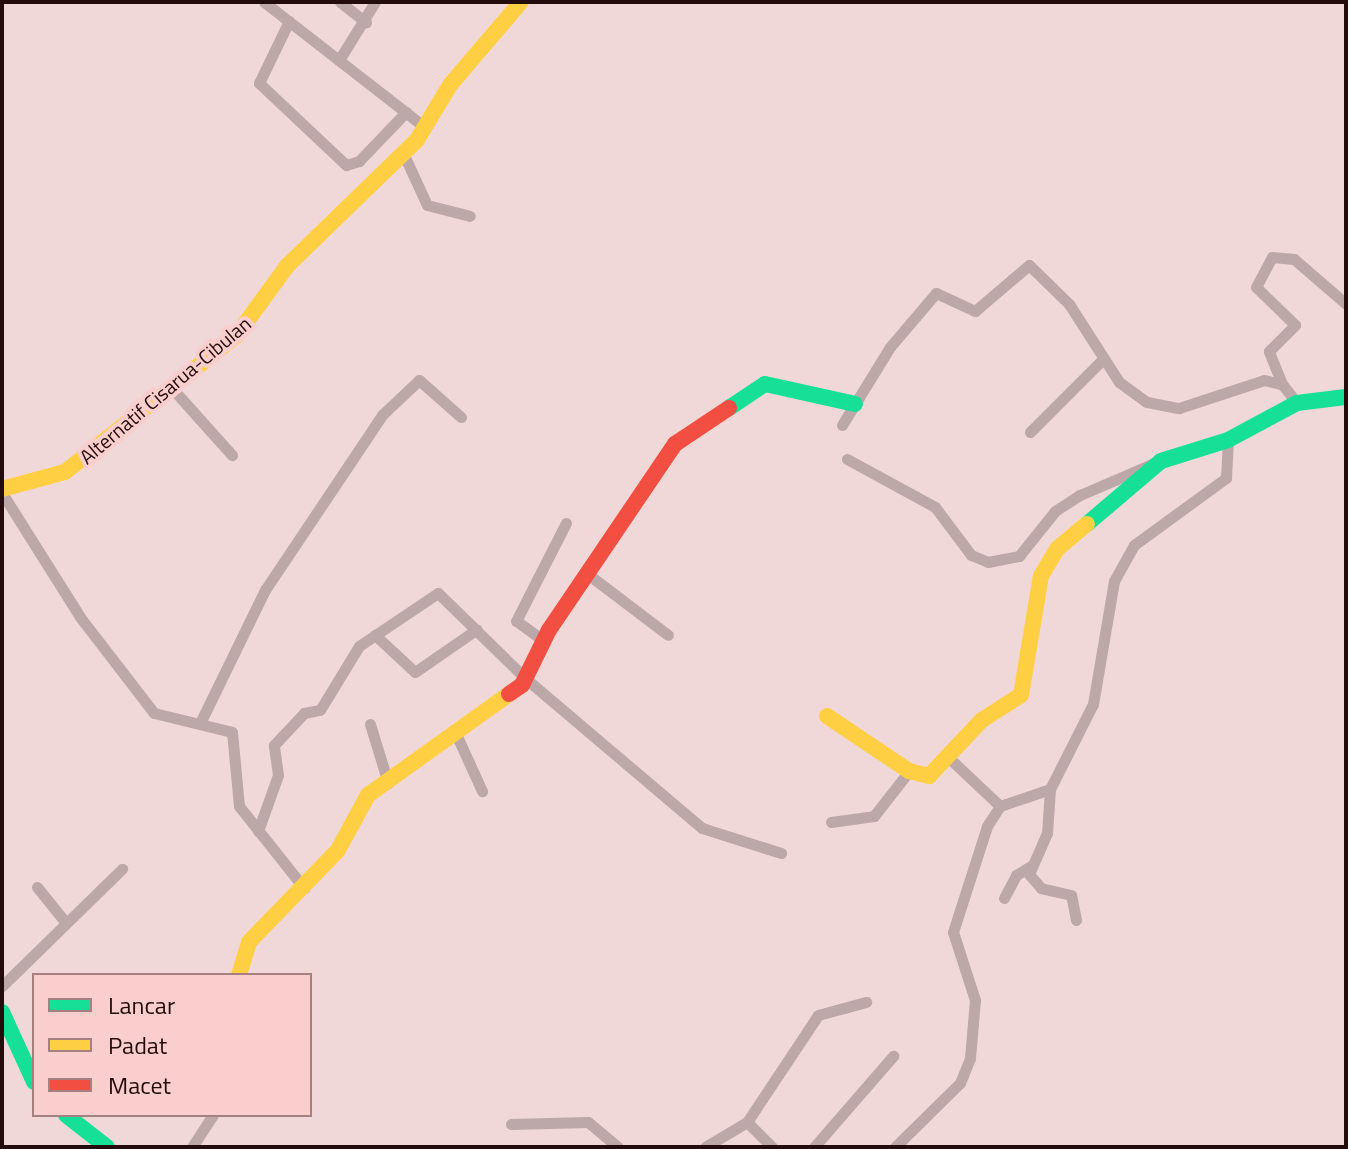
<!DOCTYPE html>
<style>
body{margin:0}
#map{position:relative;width:1348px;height:1149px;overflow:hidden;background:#efd8d7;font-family:"Titillium Web",sans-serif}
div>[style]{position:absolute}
.street>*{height:11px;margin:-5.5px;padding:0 5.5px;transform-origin:5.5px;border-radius:5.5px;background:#bca8a8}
.fast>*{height:16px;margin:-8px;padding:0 8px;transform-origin:8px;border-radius:8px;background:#16e098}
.slow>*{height:16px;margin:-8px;padding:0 8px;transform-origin:8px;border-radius:8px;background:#ffcf43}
.jam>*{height:16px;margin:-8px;padding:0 8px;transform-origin:8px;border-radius:8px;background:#f24e42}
span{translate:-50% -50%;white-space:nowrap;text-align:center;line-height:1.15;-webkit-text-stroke:8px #f9cecd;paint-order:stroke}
.street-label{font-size:20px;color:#240c0d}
.frame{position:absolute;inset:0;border:4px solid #240c0d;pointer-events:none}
.legend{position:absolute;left:32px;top:973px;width:280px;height:144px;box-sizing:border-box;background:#f9cecd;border:2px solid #a48080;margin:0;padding:10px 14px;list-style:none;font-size:24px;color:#240c0d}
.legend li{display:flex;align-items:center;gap:16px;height:40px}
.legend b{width:40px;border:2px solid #a48080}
</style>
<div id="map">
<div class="street">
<div style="left:264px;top:2px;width:205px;rotate:37.9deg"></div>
<div style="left:340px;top:2px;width:33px;rotate:38deg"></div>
<div style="left:289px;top:21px;width:69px;rotate:115.8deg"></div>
<div style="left:259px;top:83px;width:120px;rotate:43.3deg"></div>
<div style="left:346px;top:165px;width:14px;rotate:-17deg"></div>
<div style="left:359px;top:161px;width:68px;rotate:-46.2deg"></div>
<div style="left:339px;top:60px;width:68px;rotate:-58.2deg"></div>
<div style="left:404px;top:155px;width:55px;rotate:65.3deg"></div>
<div style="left:427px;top:205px;width:44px;rotate:14.3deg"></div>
<div style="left:1282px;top:384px;width:35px;rotate:-112deg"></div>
<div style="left:1269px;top:351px;width:37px;rotate:-45deg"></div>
<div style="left:1295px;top:325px;width:54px;rotate:-135.7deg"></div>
<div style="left:1256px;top:287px;width:34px;rotate:-62deg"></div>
<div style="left:1272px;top:257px;width:22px;rotate:5deg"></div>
<div style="left:1294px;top:259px;width:69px;rotate:40.9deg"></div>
<div style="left:170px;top:386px;width:93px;rotate:48.1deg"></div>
<div style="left:842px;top:425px;width:92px;rotate:-58.4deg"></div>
<div style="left:890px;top:347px;width:71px;rotate:-49.6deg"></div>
<div style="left:936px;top:293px;width:43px;rotate:24.8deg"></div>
<div style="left:975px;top:311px;width:71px;rotate:-40.4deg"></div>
<div style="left:1029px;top:265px;width:56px;rotate:44.3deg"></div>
<div style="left:1069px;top:304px;width:93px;rotate:57.3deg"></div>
<div style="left:1119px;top:382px;width:34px;rotate:36deg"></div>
<div style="left:1147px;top:402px;width:33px;rotate:11deg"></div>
<div style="left:1179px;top:408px;width:89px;rotate:-18.2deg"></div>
<div style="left:1264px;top:380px;width:18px;rotate:13deg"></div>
<div style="left:1282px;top:384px;width:24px;rotate:52deg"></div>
<div style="left:1030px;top:432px;width:102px;rotate:-45deg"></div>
<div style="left:847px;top:459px;width:100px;rotate:28.6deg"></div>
<div style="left:935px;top:507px;width:60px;rotate:53.1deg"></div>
<div style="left:971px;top:555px;width:18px;rotate:22deg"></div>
<div style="left:988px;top:562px;width:32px;rotate:-11deg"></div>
<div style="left:1019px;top:556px;width:58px;rotate:-51.3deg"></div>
<div style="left:1055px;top:511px;width:30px;rotate:-33deg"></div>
<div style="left:1080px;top:495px;width:84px;rotate:-23.2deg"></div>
<div style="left:2px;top:493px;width:146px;rotate:57.8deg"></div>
<div style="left:80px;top:617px;width:121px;rotate:52.4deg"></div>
<div style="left:154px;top:713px;width:80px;rotate:13.7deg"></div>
<div style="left:232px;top:732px;width:74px;rotate:84.6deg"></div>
<div style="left:239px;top:806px;width:105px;rotate:51.6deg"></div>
<div style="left:589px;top:575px;width:99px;rotate:37.2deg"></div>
<div style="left:375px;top:635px;width:54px;rotate:42.8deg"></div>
<div style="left:415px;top:672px;width:75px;rotate:-34.7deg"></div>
<div style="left:544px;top:641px;width:34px;rotate:-144deg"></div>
<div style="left:516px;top:621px;width:110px;rotate:-63deg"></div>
<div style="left:202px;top:719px;width:144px;rotate:-64deg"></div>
<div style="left:265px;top:590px;width:211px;rotate:-56.2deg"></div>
<div style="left:382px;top:415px;width:51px;rotate:-43.4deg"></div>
<div style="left:419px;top:380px;width:56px;rotate:41.4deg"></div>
<div style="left:370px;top:724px;width:62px;rotate:73deg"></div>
<div style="left:456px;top:734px;width:63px;rotate:65.5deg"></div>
<div style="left:948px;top:757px;width:71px;rotate:43.3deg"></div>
<div style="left:831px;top:822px;width:43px;rotate:-7.9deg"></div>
<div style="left:874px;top:816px;width:57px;rotate:-52.1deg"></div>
<div style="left:258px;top:831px;width:59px;rotate:-70.3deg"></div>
<div style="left:278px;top:775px;width:30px;rotate:-98deg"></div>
<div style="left:274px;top:745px;width:44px;rotate:-46.8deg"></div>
<div style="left:304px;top:713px;width:16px;rotate:-11deg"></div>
<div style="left:320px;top:710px;width:75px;rotate:-58.6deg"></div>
<div style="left:359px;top:646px;width:95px;rotate:-33.9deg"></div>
<div style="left:438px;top:593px;width:122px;rotate:44.3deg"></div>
<div style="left:525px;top:678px;width:232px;rotate:40.3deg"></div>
<div style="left:702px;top:828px;width:83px;rotate:17.6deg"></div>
<div style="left:37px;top:887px;width:46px;rotate:51.1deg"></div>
<div style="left:1004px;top:898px;width:26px;rotate:-62deg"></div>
<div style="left:1016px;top:875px;width:17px;rotate:-31deg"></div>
<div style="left:1076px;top:920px;width:25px;rotate:-101deg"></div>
<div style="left:1071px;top:895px;width:31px;rotate:-167deg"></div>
<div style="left:1041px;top:888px;width:18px;rotate:-131deg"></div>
<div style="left:1029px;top:874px;width:45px;rotate:-66.3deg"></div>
<div style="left:1047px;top:833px;width:44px;rotate:-86.1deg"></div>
<div style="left:1050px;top:789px;width:95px;rotate:-63.2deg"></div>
<div style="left:1093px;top:704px;width:125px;rotate:-80.3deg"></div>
<div style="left:1114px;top:581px;width:41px;rotate:-60.9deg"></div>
<div style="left:1134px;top:545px;width:114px;rotate:-36.1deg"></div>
<div style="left:1226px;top:478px;width:38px;rotate:-87deg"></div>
<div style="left:2px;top:986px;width:168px;rotate:-44.3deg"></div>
<div style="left:511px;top:1124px;width:77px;rotate:-1.5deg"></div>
<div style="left:588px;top:1122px;width:39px;rotate:40deg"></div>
<div style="left:192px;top:1147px;width:38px;rotate:-57deg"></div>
<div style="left:705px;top:1147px;width:49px;rotate:-30.8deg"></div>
<div style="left:772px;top:1147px;width:35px;rotate:-135deg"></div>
<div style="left:747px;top:1122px;width:128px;rotate:-56.4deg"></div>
<div style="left:818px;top:1015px;width:50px;rotate:-15.2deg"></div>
<div style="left:814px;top:1147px;width:121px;rotate:-49deg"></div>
<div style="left:895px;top:1147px;width:91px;rotate:-44.6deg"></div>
<div style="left:960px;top:1083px;width:27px;rotate:-68deg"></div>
<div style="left:970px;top:1058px;width:58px;rotate:-85.1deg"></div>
<div style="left:975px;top:1000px;width:71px;rotate:-107.9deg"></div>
<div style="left:953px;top:932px;width:111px;rotate:-72.2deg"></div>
<div style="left:987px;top:826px;width:24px;rotate:-57deg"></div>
<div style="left:1000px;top:806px;width:53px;rotate:-18.8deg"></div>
</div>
<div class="fast">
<div style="left:729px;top:408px;width:43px;rotate:-33.7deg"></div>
<div style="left:765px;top:384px;width:92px;rotate:12.5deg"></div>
<div style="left:1087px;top:524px;width:97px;rotate:-40.4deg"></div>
<div style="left:1161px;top:461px;width:70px;rotate:-17.4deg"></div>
<div style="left:1228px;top:440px;width:78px;rotate:-28.2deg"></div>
<div style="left:1297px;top:403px;width:49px;rotate:-7deg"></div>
<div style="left:2px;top:1012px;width:77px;rotate:65.4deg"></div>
<div style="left:66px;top:1115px;width:52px;rotate:38deg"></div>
</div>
<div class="slow">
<div style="left:2px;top:489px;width:65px;rotate:-15.1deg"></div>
<div style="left:65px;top:472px;width:218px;rotate:-38.5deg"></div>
<div style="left:236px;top:336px;width:87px;rotate:-53.9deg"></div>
<div style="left:287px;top:266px;width:181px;rotate:-44.1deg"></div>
<div style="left:417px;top:140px;width:64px;rotate:-59deg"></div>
<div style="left:450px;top:85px;width:109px;rotate:-49.5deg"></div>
<div style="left:827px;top:716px;width:99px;rotate:33.9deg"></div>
<div style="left:909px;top:771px;width:21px;rotate:14deg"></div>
<div style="left:929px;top:776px;width:77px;rotate:-46.6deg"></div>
<div style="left:982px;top:720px;width:46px;rotate:-32.7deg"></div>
<div style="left:1021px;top:695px;width:121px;rotate:-80.5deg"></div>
<div style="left:1041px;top:576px;width:31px;rotate:-59deg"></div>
<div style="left:1057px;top:549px;width:39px;rotate:-40deg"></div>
<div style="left:239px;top:975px;width:34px;rotate:-73deg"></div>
<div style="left:249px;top:942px;width:128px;rotate:-45.9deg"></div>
<div style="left:338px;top:850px;width:63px;rotate:-61.4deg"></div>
<div style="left:368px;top:795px;width:173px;rotate:-35.6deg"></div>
</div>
<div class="jam">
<div style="left:509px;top:694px;width:16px;rotate:-35deg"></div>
<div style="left:522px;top:685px;width:61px;rotate:-63.9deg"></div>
<div style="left:549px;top:630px;width:225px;rotate:-55.9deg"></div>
<div style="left:675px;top:444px;width:65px;rotate:-33.7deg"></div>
</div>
<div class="street-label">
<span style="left:165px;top:390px;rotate:-40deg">Alternatif Cisarua-Cibulan</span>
</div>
<div class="frame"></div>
<ul class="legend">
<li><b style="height:10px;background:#16e098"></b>Lancar</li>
<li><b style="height:10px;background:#ffcf43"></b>Padat</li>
<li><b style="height:10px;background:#f24e42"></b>Macet</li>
</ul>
</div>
